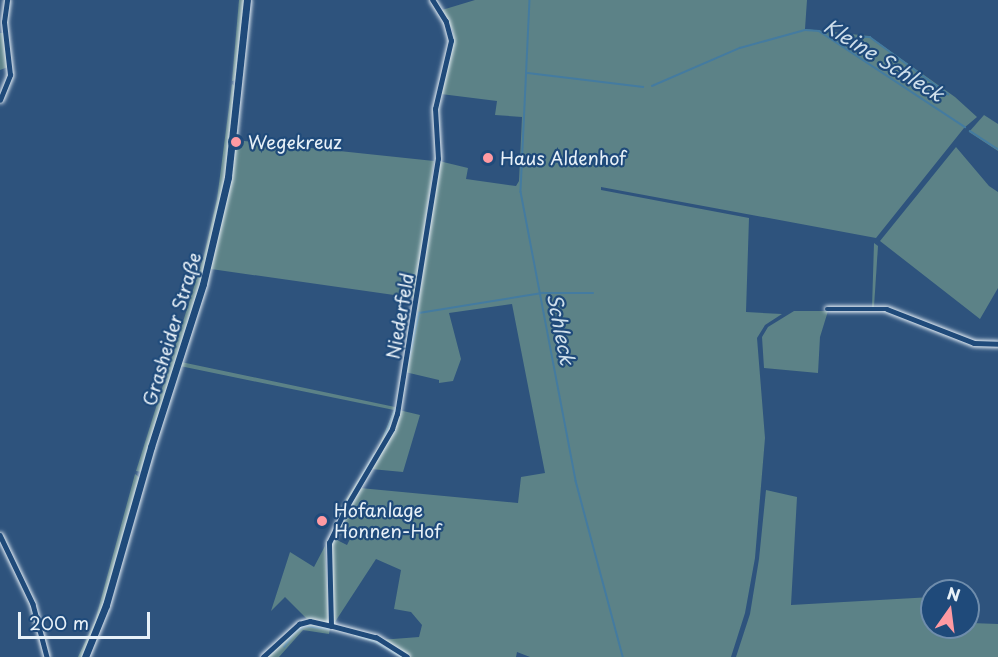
<!DOCTYPE html>
<meta charset="utf-8">
<style>
body{margin:0}
#map{position:relative;width:998px;height:657px;overflow:hidden;background:#2e537d;font-family:"Playpen Sans",sans-serif}
div>[style]{position:absolute}
.green>*{inset:0;background:#5c8287}
.stream>*{height:1.5px;margin:-0.75px;padding:0 0.75px;transform-origin:0.75px;border-radius:0.75px;background:#447ba0}
.roads{filter:drop-shadow(0 0 2px #e8f1f8) drop-shadow(0 0 2px #e8f1f8)}
.street>*{height:4.5px;margin:-2.25px;padding:0 2.25px;transform-origin:2.25px;border-radius:2.25px;background:#1f4a7a}
.secondary>*{height:7px;margin:-3.5px;padding:0 3.5px;transform-origin:3.5px;border-radius:3.5px;background:#1f4a7a}
.dots>*{width:16px;height:16px;translate:-50% -50%;box-sizing:border-box;border:3px solid #1f4a7a;border-radius:50%}
span{translate:-50% -50%;white-space:nowrap;text-align:center;line-height:1.15;-webkit-text-stroke:4.5px #1f4a7a;paint-order:stroke}
.poi-label{font-size:18px;color:#e8f1f8}
.left{translate:0 -50%;text-align:left}
.street-label{font-size:18px;color:#e8f1f8}
.water-label{font-size:20px;color:#cfdfeb;font-style:italic}
.north{position:absolute;left:920px;top:579px;width:60px;height:60px;box-sizing:border-box;background:#1f4a7a;border:2px solid #6f8dac;border-radius:50%;rotate:14deg;font-size:16px;font-weight:700;line-height:24px;text-align:center;color:#e8f1f8}
.north::after{content:'';display:block;margin:auto;width:21px;height:27px;background:#ff9aa2;clip-path:polygon(50% 0,100% 100%,50% 72%,0 100%)}
.scale{position:absolute;left:18px;top:612px;width:132px;height:27px;box-sizing:border-box;border:3px solid #e8f1f8;border-top:0;padding-left:8px;font-size:18px;line-height:21px;white-space:nowrap;color:#e8f1f8;-webkit-text-stroke:4px #1f4a7a;paint-order:stroke}
</style>
<div id="map">
<div class="green">
<div style="clip-path:polygon(239px 0,245px 0,237px 80px,232px 81px)"></div>
<div style="clip-path:polygon(475px 0,807px 0,805px 29px,869px 36px,955px 97px,977px 117px,964px 128px,876px 238px,601px 187px,601px 190px,749px 218px,746px 312px,782px 314px,765px 325px,757px 338px,765px 438px,755px 558px,745px 613px,731px 657px,530px 657px,517px 652px,516px 657px,410px 657px,380px 640px,419px 637px,422px 625px,411px 612px,394px 609px,401px 570px,376px 559px,333px 625px,331px 547px,335px 539px,347px 545px,351px 537px,338px 531px,360px 488px,518px 503px,521px 477px,545px 473px,512px 304px,449px 313px,461px 359px,453px 381px,439px 383px,439px 380px,405px 372px,417px 315px,439px 161px,468px 168px,466px 179px,516px 186px,519px 181px,522px 117px,495px 115px,497px 101px,441px 94px,454px 41px,453px 31px,442px 10px)"></div>
<div style="clip-path:polygon(0 33px,4px 33px,8px 67px,0 70px)"></div>
<div style="clip-path:polygon(232px 84px,236px 87px,228px 168px,211px 249px,142px 472px,136px 471px,204px 255px,217px 199px)"></div>
<div style="clip-path:polygon(984px 115px,998px 124px,998px 151px,969px 132px)"></div>
<div style="clip-path:polygon(235px 140px,434px 161px,415px 298px,211px 269px,181px 362px,395px 407px,390px 428px,340px 519px,342px 506px,378px 448px,394px 410px,180px 366px,145px 472px,207px 277px,225px 203px)"></div>
<div style="clip-path:polygon(956px 147px,989px 186px,998px 192px,998px 288px,980px 319px,880px 241px)"></div>
<div style="clip-path:polygon(874px 243px,878px 246px,874px 307px,872px 307px)"></div>
<div style="clip-path:polygon(794px 311px,828px 311px,820px 337px,818px 373px,764px 368px,762px 337px,768px 327px)"></div>
<div style="clip-path:polygon(399px 410px,420px 415px,403px 472px,371px 469px,393px 430px)"></div>
<div style="clip-path:polygon(135px 474px,140px 478px,109px 590px,83px 657px,78px 657px,95px 621px)"></div>
<div style="clip-path:polygon(766px 490px,797px 497px,791px 605px,932px 597px,932px 627px,968px 627px,968px 597px,971px 623px,998px 624px,998px 657px,736px 657px,750px 614px,759px 559px)"></div>
<div style="clip-path:polygon(325px 546px,329px 624px,308px 620px,285px 597px,271px 611px,290px 552px,314px 567px)"></div>
<div style="clip-path:polygon(310px 623px,330px 628px,329px 634px,303px 630px,279px 657px,266px 657px,301px 625px)"></div>
</div>
<div class="stream">
<div style="left:530px;top:0;width:192px;rotate:92.7deg"></div>
<div style="left:521px;top:192px;width:294px;rotate:79.2deg"></div>
<div style="left:576px;top:481px;width:182px;rotate:75deg"></div>
<div style="left:844px;top:46px;width:22px;rotate:-24deg"></div>
<div style="left:864px;top:37px;width:6px"></div>
<div style="left:870px;top:37px;width:97px;rotate:36.2deg"></div>
<div style="left:528px;top:73px;width:116px;rotate:6.9deg"></div>
<div style="left:652px;top:86px;width:96px;rotate:-23.4deg"></div>
<div style="left:740px;top:48px;width:67px;rotate:-15.5deg"></div>
<div style="left:805px;top:30px;width:14px;rotate:4deg"></div>
<div style="left:819px;top:31px;width:175px;rotate:33.3deg"></div>
<div style="left:970px;top:131px;width:33px;rotate:33deg"></div>
<div style="left:409px;top:359px;width:47px;rotate:-77.7deg"></div>
<div style="left:419px;top:313px;width:126px;rotate:-9.2deg"></div>
<div style="left:543px;top:293px;width:50px"></div>
<div style="left:402px;top:398px;width:10px;rotate:-79deg"></div>
<div style="left:385px;top:436px;width:28px;rotate:-69deg"></div>
<div style="left:340px;top:516px;width:70px;rotate:-60.9deg"></div>
<div style="left:355px;top:635px;width:20px;rotate:18deg"></div>
<div style="left:374px;top:641px;width:32px;rotate:30deg"></div>
<div style="left:284px;top:647px;width:17px;rotate:-54deg"></div>
<div style="left:294px;top:633px;width:13px;rotate:-32deg"></div>
<div style="left:305px;top:626px;width:24px;rotate:7deg"></div>
</div>
<div class="roads">
<div class="street">
<div style="left:0;top:100px;width:27px;rotate:-68deg"></div>
<div style="left:10px;top:75px;width:53px;rotate:-96.5deg"></div>
<div style="left:4px;top:22px;width:22px;rotate:-82deg"></div>
<div style="left:827px;top:309px;width:60px"></div>
<div style="left:887px;top:309px;width:93px;rotate:21.3deg"></div>
<div style="left:974px;top:343px;width:24px;rotate:2deg"></div>
<div style="left:0;top:535px;width:76px;rotate:64.4deg"></div>
<div style="left:33px;top:604px;width:55px;rotate:75.2deg"></div>
<div style="left:263px;top:657px;width:49px;rotate:-42.5deg"></div>
<div style="left:299px;top:624px;width:11px;rotate:-15deg"></div>
<div style="left:310px;top:621px;width:22px;rotate:13deg"></div>
<div style="left:407px;top:657px;width:36px;rotate:-148deg"></div>
<div style="left:376px;top:638px;width:47px;rotate:-165.1deg"></div>
<div style="left:331px;top:626px;width:83px;rotate:-91.4deg"></div>
<div style="left:329px;top:543px;width:43px;rotate:-64deg"></div>
<div style="left:348px;top:504px;width:87px;rotate:-59.6deg"></div>
<div style="left:392px;top:429px;width:16px;rotate:-72deg"></div>
<div style="left:397px;top:414px;width:258px;rotate:-80.9deg"></div>
<div style="left:438px;top:159px;width:50px;rotate:-93.4deg"></div>
<div style="left:435px;top:109px;width:70px;rotate:-76.8deg"></div>
<div style="left:451px;top:41px;width:20px;rotate:-105deg"></div>
<div style="left:446px;top:22px;width:26px;rotate:-122deg"></div>
</div>
<div class="secondary">
<div style="left:85px;top:657px;width:56px;rotate:-68deg"></div>
<div style="left:106px;top:605px;width:164px;rotate:-74.1deg"></div>
<div style="left:151px;top:447px;width:171px;rotate:-72.3deg"></div>
<div style="left:203px;top:284px;width:110px;rotate:-76.8deg"></div>
<div style="left:228px;top:177px;width:178px;rotate:-83.9deg"></div>
</div>
</div>
<div class="dots">
<div style="left:236px;top:142px;background:#ff9aa2"></div>
<div style="left:488px;top:158px;background:#ff9aa2"></div>
<div style="left:322px;top:521px;background:#ff9aa2"></div>
</div>
<div class="poi-label">
<span class="left" style="left:248px;top:142px">Wegekreuz</span>
<span class="left" style="left:500px;top:158px">Haus Aldenhof</span>
<span class="left" style="left:334px;top:521px">Hofanlage<br>Honnen-Hof</span>
</div>
<div class="street-label">
<span style="left:400px;top:316px;rotate:-80deg">Niederfeld</span>
<span style="left:172px;top:329px;rotate:-73deg">Grasheider Straße</span>
</div>
<div class="water-label">
<span style="left:884px;top:60px;rotate:32deg">Kleine Schleck</span>
<span style="left:561px;top:329px;rotate:79deg">Schleck</span>
</div>
<div class="north">N</div>
<div class="scale">200 m</div>
</div>
